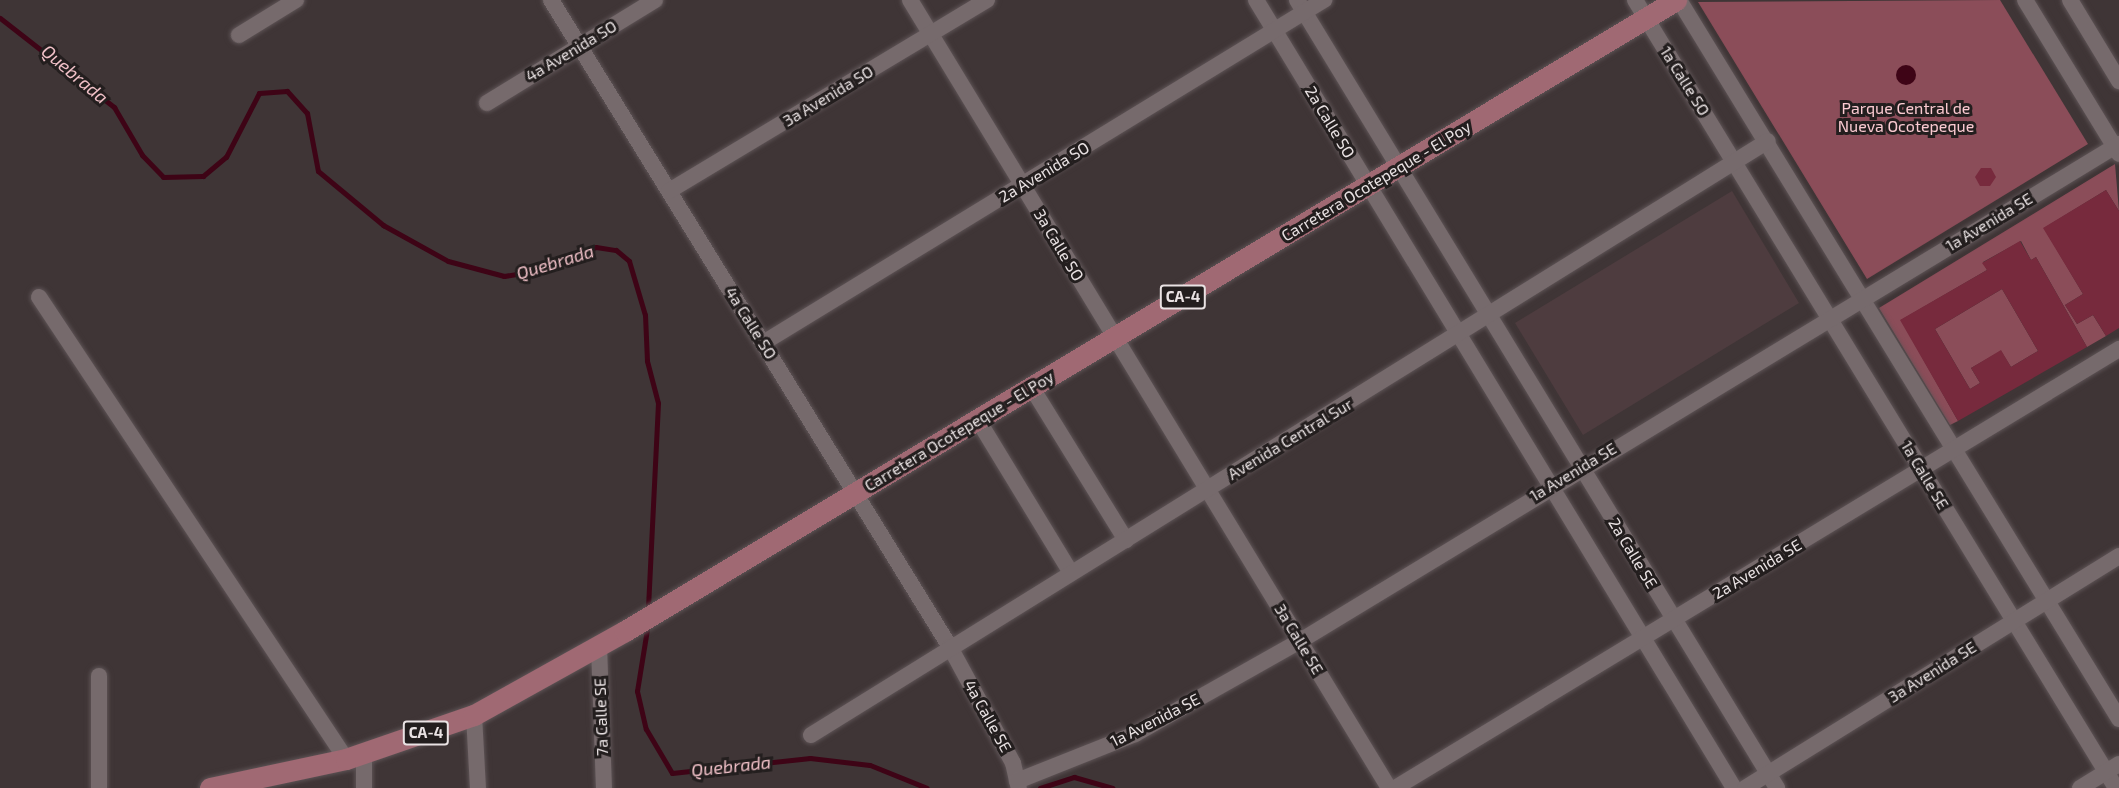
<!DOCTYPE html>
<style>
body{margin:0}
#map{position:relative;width:2119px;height:788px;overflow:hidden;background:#3f3536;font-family:"Exo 2",sans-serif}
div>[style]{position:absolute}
.built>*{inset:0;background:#4e3c3f}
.green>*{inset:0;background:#8b4d59}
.water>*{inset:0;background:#3e0416}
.round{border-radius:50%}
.stream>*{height:5px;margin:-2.5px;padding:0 2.5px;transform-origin:2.5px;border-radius:2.5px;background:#3e0416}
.building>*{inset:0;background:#772a3d}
.roads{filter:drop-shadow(0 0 2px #5d5355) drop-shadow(0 0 2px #5d5355)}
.minor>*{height:16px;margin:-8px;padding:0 8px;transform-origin:8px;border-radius:8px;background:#766a6c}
.major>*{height:21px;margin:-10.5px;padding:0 10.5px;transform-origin:10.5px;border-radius:10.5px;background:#a06973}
span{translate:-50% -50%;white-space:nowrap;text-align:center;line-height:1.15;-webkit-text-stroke:6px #231e1e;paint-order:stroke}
.shield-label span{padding:2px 4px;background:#231e1e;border:2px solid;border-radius:4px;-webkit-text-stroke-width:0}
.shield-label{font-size:15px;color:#e9e2e3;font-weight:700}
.street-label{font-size:16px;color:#e9e2e3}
.park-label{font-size:16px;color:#fbcad1}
.water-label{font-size:18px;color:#f1c1c8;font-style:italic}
</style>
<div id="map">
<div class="built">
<div style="clip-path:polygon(1732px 191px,1799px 303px,1583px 435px,1515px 323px)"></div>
</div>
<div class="green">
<div style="clip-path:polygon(2000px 0,2088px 144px,1867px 279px,1698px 2px)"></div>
<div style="clip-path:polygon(2115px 164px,2119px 211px,2106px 190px,2044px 228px,2083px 294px,2065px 305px,2077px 324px,2093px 315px,2106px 336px,2087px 347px,2036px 257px,2031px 260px,2021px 241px,1983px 262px,1987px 270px,1901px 320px,1958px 421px,1950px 425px,1879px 308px)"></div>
<div style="clip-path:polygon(2002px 289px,2038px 351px,2011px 367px,2001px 351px,1971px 368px,1980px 383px,1970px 389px,1935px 329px)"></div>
</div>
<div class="water">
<div class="round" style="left:1896px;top:65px;width:20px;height:20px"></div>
</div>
<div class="stream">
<div style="left:0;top:18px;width:145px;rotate:38deg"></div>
<div style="left:114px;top:107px;width:56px;rotate:59.7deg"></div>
<div style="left:142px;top:155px;width:30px;rotate:46deg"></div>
<div style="left:163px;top:177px;width:40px;rotate:-1.4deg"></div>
<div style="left:203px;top:176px;width:30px;rotate:-40deg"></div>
<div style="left:226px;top:157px;width:72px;rotate:-62.7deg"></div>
<div style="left:259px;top:93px;width:28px;rotate:-4deg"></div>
<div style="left:287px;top:91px;width:30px;rotate:48deg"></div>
<div style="left:307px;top:113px;width:59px;rotate:79.3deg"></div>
<div style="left:318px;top:171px;width:85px;rotate:39.7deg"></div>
<div style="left:383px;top:225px;width:74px;rotate:29deg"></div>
<div style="left:448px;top:261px;width:58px;rotate:15deg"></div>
<div style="left:504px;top:276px;width:30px;rotate:-9deg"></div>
<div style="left:534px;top:271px;width:66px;rotate:-21.2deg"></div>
<div style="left:596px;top:247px;width:20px;rotate:9deg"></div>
<div style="left:616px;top:250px;width:17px;rotate:40deg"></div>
<div style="left:629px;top:261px;width:56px;rotate:73.5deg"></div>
<div style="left:645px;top:315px;width:46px;rotate:87.5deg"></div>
<div style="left:647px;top:361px;width:43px;rotate:75.3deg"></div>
<div style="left:658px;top:403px;width:207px;rotate:92.8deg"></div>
<div style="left:648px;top:623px;width:69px;rotate:99.2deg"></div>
<div style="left:637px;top:691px;width:39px;rotate:77deg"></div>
<div style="left:646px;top:729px;width:51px;rotate:59.4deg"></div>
<div style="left:672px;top:773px;width:139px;rotate:-6.2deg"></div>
<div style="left:810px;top:758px;width:60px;rotate:6.7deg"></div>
<div style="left:870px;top:765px;width:61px;rotate:22deg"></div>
<div style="left:1040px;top:788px;width:36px;rotate:-18deg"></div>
<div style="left:1074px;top:777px;width:40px;rotate:16deg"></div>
</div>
<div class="building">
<div style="clip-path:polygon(1981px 168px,1991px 168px,1996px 177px,1990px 186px,1980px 186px,1975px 177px)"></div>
<div style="clip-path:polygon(2106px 190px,2119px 211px,2119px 328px,2106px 336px,2093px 315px,2077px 324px,2065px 305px,2083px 294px,2043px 228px)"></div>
<div style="clip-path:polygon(evenodd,2020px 241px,2031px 260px,2036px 257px,2087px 347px,1958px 421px,1900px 320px,1987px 270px,1982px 263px,2020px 241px,2002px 289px,2038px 351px,2011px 367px,2001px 350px,1971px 368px,1980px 383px,1970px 389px,1935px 329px,2002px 289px)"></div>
</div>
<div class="roads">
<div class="minor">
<div style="left:551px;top:0;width:760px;rotate:58.34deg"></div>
<div style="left:950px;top:647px;width:132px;rotate:61.5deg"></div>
<div style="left:1013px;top:763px;width:26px;rotate:77deg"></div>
<div style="left:910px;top:0;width:922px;rotate:58.71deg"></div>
<div style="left:1256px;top:0;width:922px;rotate:58.76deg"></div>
<div style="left:1297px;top:0;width:923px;rotate:58.65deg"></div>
<div style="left:1635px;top:0;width:923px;rotate:58.6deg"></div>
<div style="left:1679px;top:0;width:843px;rotate:58.53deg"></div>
<div style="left:2025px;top:0;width:180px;rotate:58.6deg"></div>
<div style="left:2070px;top:0;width:95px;rotate:58.8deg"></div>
<div style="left:239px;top:35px;width:67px;rotate:-31.6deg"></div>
<div style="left:487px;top:103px;width:197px;rotate:-31.5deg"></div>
<div style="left:669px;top:191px;width:371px;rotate:-31deg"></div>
<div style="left:39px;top:297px;width:555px;rotate:56.4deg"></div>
<div style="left:763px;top:343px;width:658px;rotate:-31.44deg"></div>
<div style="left:1032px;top:388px;width:179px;rotate:58.3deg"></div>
<div style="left:978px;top:420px;width:179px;rotate:58.7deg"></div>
<div style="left:599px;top:646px;width:142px;rotate:88deg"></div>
<div style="left:99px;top:676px;width:112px;rotate:90deg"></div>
<div style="left:474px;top:715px;width:73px;rotate:86.9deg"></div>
<div style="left:811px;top:735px;width:1126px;rotate:-31.83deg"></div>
<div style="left:364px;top:754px;width:34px;rotate:90deg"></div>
<div style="left:1017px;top:781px;width:127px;rotate:-21.7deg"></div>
<div style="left:1135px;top:734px;width:189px;rotate:-29.4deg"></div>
<div style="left:1300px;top:641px;width:958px;rotate:-31.25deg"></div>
<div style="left:1395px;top:788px;width:847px;rotate:-31.23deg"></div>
<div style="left:1745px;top:788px;width:440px;rotate:-31.8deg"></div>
<div style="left:2080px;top:788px;width:46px;rotate:-31.6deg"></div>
</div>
<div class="major">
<div style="left:210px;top:788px;width:139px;rotate:-12deg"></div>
<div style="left:346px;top:759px;width:135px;rotate:-19deg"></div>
<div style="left:474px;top:715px;width:173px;rotate:-29.1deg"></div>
<div style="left:625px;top:631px;width:1226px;rotate:-30.98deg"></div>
</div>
</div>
<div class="shield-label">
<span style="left:1183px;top:297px">CA-4</span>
<span style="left:426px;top:733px">CA-4</span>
</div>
<div class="street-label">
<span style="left:571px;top:51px;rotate:-31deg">4a Avenida SO</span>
<span style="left:1685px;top:81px;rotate:58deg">1a Calle SO</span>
<span style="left:828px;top:96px;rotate:-31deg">3a Avenida SO</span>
<span style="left:1330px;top:122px;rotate:59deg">2a Calle SO</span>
<span style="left:1044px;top:172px;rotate:-31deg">2a Avenida SO</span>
<span style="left:1376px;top:181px;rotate:-31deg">Carretera Ocotepeque - El Poy</span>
<span style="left:1989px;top:222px;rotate:-31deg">1a Avenida SE</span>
<span style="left:1059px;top:245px;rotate:59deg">3a Calle SO</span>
<span style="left:751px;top:323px;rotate:58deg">4a Calle SO</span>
<span style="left:959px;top:431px;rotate:-31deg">Carretera Ocotepeque - El Poy</span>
<span style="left:1290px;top:439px;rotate:-31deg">Avenida Central Sur</span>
<span style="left:1573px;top:472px;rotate:-31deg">1a Avenida SE</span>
<span style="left:1925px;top:475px;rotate:59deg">1a Calle SE</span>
<span style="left:1633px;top:553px;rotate:59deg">2a Calle SE</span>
<span style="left:1757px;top:569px;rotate:-31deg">2a Avenida SE</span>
<span style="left:1299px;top:639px;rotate:59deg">3a Calle SE</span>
<span style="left:1932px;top:672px;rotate:-32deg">3a Avenida SE</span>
<span style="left:988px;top:716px;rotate:61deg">4a Calle SE</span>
<span style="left:601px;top:717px;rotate:-92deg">7a Calle SE</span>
<span style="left:1155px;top:720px;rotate:-27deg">1a Avenida SE</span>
</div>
<div class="park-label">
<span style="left:1906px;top:117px">Parque Central de<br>Nueva Ocotepeque</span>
</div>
<div class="water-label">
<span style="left:75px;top:74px;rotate:40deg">Quebrada</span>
<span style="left:555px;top:262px;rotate:-17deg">Quebrada</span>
<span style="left:731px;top:766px;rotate:-6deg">Quebrada</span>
</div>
</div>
